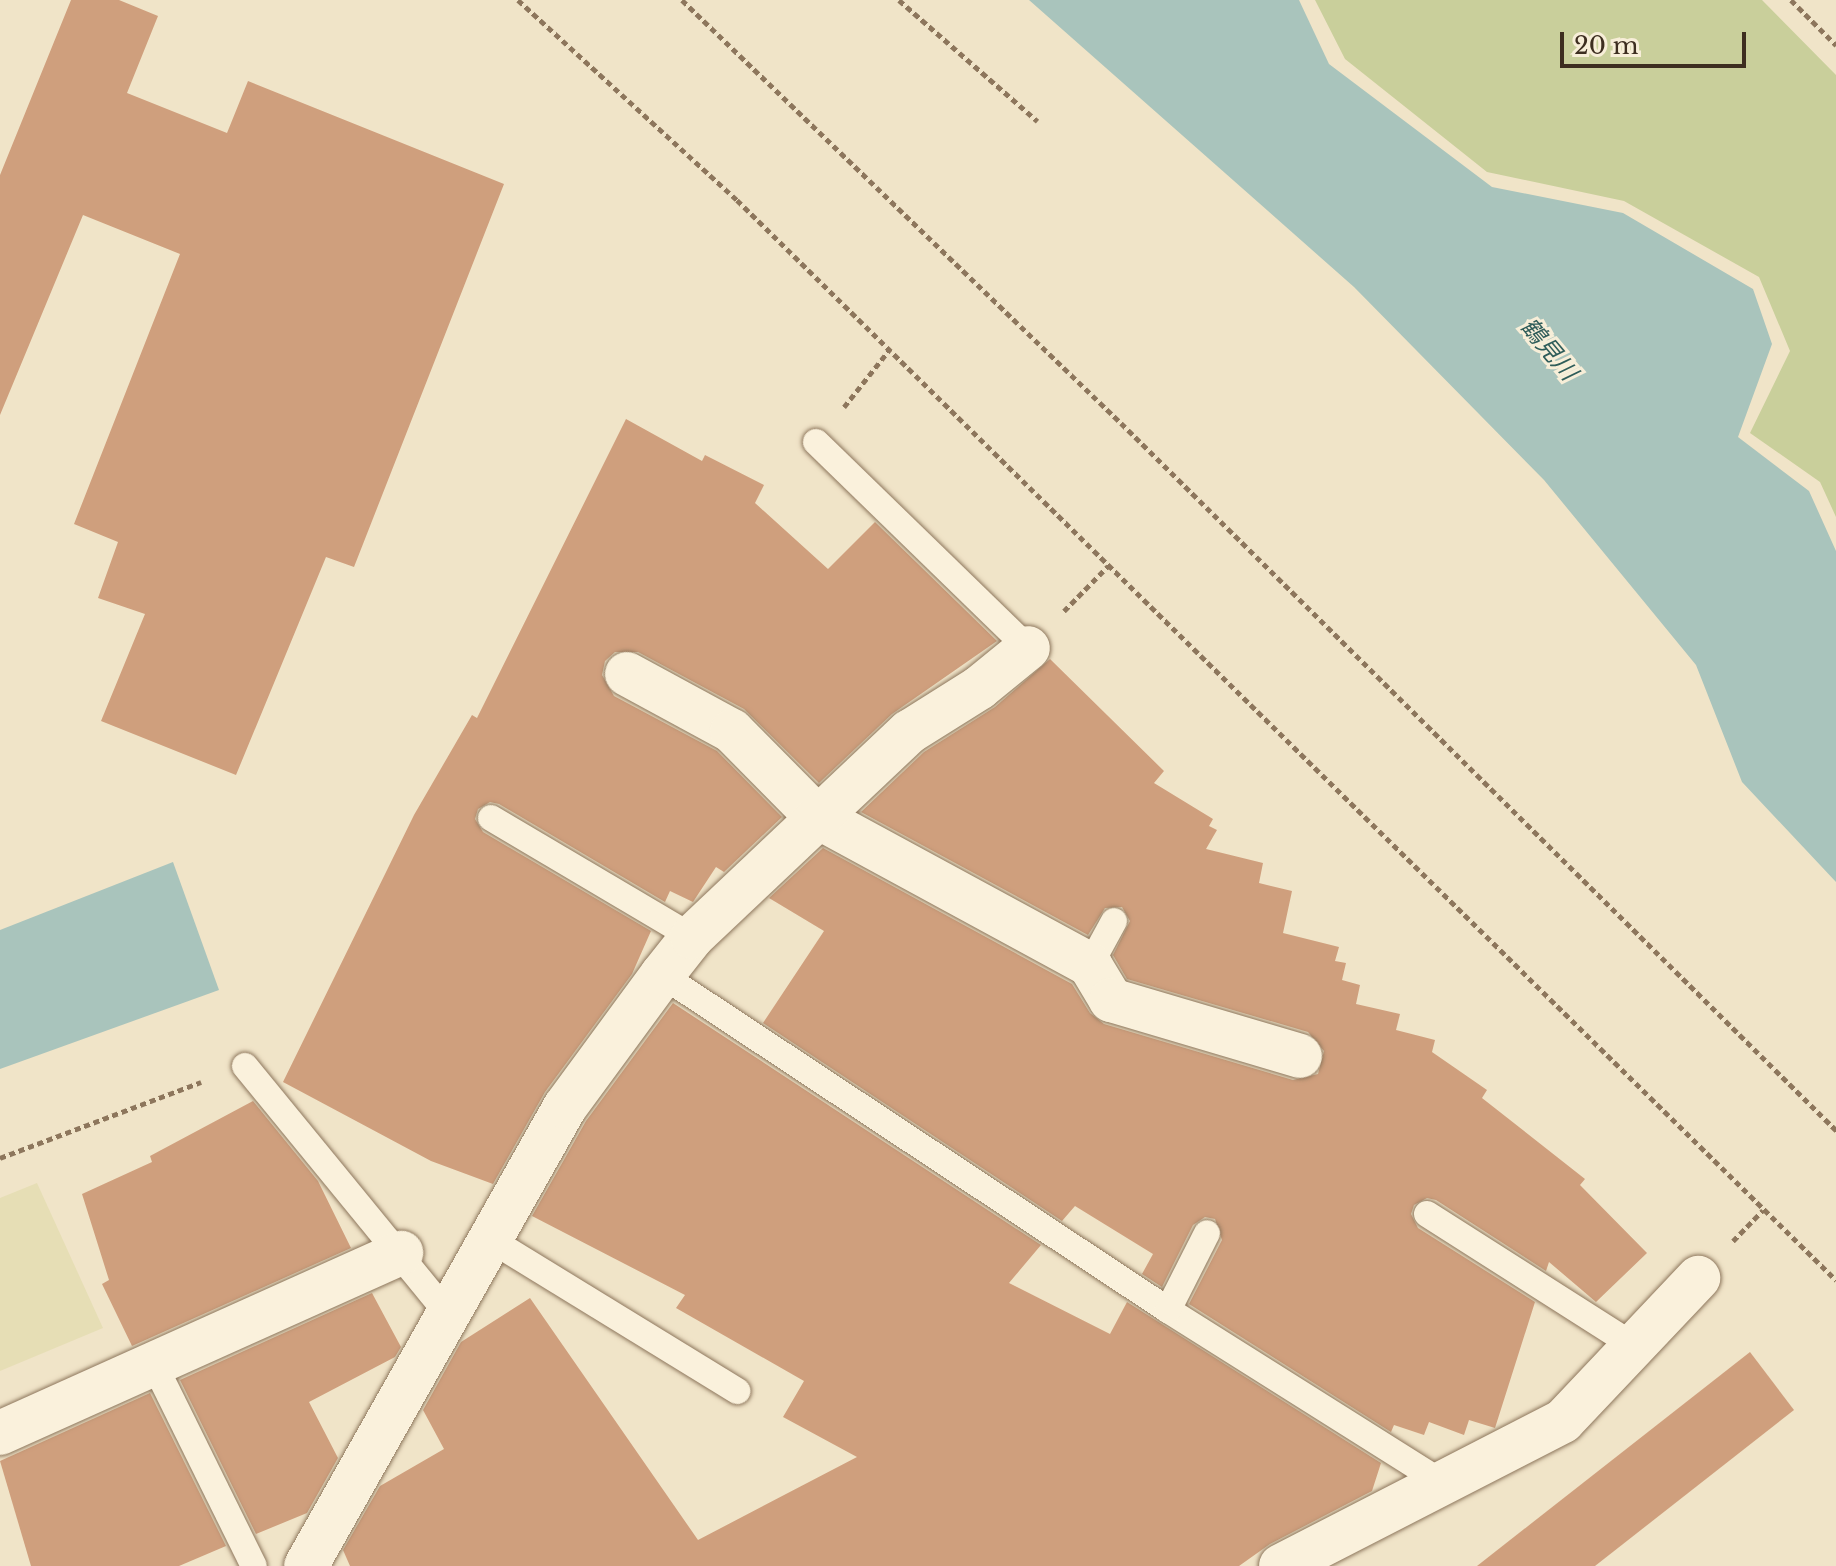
<!DOCTYPE html>
<meta charset="utf-8">
<style>
body{margin:0}
#map{position:relative;width:1836px;height:1566px;overflow:hidden;background:#f0e4c8;font-family:"Libre Baskerville","Noto Sans JP",serif}
div>[style]{position:absolute}
.farmland>*{inset:0;background:#e6deb5}
.green>*{inset:0;background:#c9cf9b}
.water>*{inset:0;background:#a9c4bc}
.building>*{inset:0;background:#cf9f7d}
.path>*{height:5px;margin-top:-2.5px;transform-origin:0;background:repeating-linear-gradient(90deg,#8d765c 0 6px,transparent 0 10px)}
.roads{filter:drop-shadow(0 0 2px #8d765c) drop-shadow(0 0 2px #8d765c)}
.service>*{height:26px;margin:-13px;padding:0 13px;transform-origin:13px;border-radius:13px;background:#faf1dc}
.minor>*{height:44px;margin:-22px;padding:0 22px;transform-origin:22px;border-radius:22px;background:#faf1dc}
span{translate:-50% -50%;white-space:nowrap;text-align:center;line-height:1.15;-webkit-text-stroke:6px #f7eed8;paint-order:stroke}
.water-label{font-size:24px;color:#2f5d5a;font-style:italic}
.scale{position:absolute;left:1560px;top:32px;width:186px;height:36px;box-sizing:border-box;border:4px solid #3d2e20;border-top:0;padding-left:10px;font-size:24px;line-height:28px;white-space:nowrap;color:#3d2e20;-webkit-text-stroke:6px #f7eed8;paint-order:stroke}
</style>
<div id="map">
<div class="farmland">
<div style="clip-path:polygon(37px 1183px,103px 1328px,0 1371px,0 1198px)"></div>
</div>
<div class="green">
<div style="clip-path:polygon(1315px 0,1762px 0,1836px 75px,1836px 517px,1820px 482px,1750px 433px,1790px 351px,1759px 277px,1624px 201px,1487px 172px,1345px 59px)"></div>
</div>
<div class="water">
<div style="clip-path:polygon(1029px 0,1299px 0,1329px 64px,1492px 187px,1623px 213px,1753px 289px,1772px 344px,1738px 437px,1809px 491px,1836px 551px,1836px 882px,1742px 782px,1696px 665px,1544px 480px,1354px 287px)"></div>
<div style="clip-path:polygon(173px 862px,219px 990px,0 1069px,0 930px)"></div>
</div>
<div class="building">
<div style="clip-path:polygon(71px 0,119px 0,158px 16px,127px 93px,227px 133px,248px 81px,504px 184px,354px 567px,326px 557px,236px 775px,101px 721px,145px 614px,98px 598px,118px 542px,74px 524px,180px 254px,83px 215px,0 415px,0 175px)"></div>
<div style="clip-path:polygon(626px 419px,702px 461px,705px 455px,764px 485px,755px 503px,828px 569px,875px 522px,997px 641px,892px 714px,819px 783px,744px 709px,638px 652px,615px 652px,605px 661px,602px 675px,614px 696px,717px 751px,782px 817px,724px 872px,716px 867px,693px 902px,670px 891px,665px 902px,499px 804px,490px 802px,478px 809px,475px 819px,483px 832px,651px 931px,632px 974px,545px 1092px,493px 1184px,431px 1161px,283px 1082px,414px 815px,472px 715px,477px 718px)"></div>
<div style="clip-path:polygon(1050px 659px,1164px 771px,1154px 783px,1213px 819px,1209px 826px,1217px 830px,1206px 849px,1263px 863px,1259px 883px,1292px 891px,1283px 933px,1339px 947px,1335px 961px,1346px 963px,1342px 980px,1360px 985px,1356px 1004px,1400px 1014px,1396px 1030px,1435px 1040px,1432px 1052px,1487px 1090px,1482px 1098px,1585px 1179px,1580px 1185px,1647px 1253px,1596px 1302px,1549px 1262px,1546px 1271px,1436px 1200px,1427px 1198px,1414px 1205px,1411px 1214px,1418px 1228px,1535px 1302px,1495px 1428px,1469px 1420px,1464px 1435px,1429px 1422px,1424px 1435px,1394px 1425px,1391px 1432px,1189px 1304px,1222px 1240px,1215px 1219px,1205px 1217px,1193px 1225px,1162px 1287px,1142px 1274px,1153px 1254px,1075px 1206px,1062px 1221px,763px 1023px,824px 931px,769px 898px,823px 848px,1072px 984px,1090px 1013px,1104px 1024px,1293px 1080px,1318px 1074px,1324px 1051px,1308px 1032px,1127px 979px,1113px 955px,1130px 921px,1122px 907px,1105px 908px,1088px 935px,861px 812px,924px 752px,995px 707px)"></div>
<div style="clip-path:polygon(673px 1003px,1041px 1245px,1009px 1283px,1110px 1334px,1127px 1302px,1381px 1463px,1372px 1491px,1270px 1544px,1239px 1566px,350px 1566px,343px 1550px,380px 1486px,444px 1449px,423px 1410px,461px 1342px,530px 1298px,698px 1540px,857px 1457px,783px 1417px,804px 1381px,676px 1308px,685px 1295px,532px 1216px,586px 1121px)"></div>
<div style="clip-path:polygon(253px 1101px,318px 1181px,351px 1248px,132px 1346px,102px 1284px,109px 1280px,82px 1194px,152px 1162px,150px 1156px)"></div>
<div style="clip-path:polygon(372px 1293px,401px 1347px,395px 1357px,309px 1402px,338px 1458px,307px 1513px,256px 1534px,180px 1380px)"></div>
<div style="clip-path:polygon(1750px 1352px,1794px 1410px,1595px 1566px,1477px 1566px)"></div>
<div style="clip-path:polygon(150px 1393px,226px 1546px,179px 1566px,31px 1566px,0 1461px)"></div>
</div>
<div class="path">
<div style="left:518px;top:0;width:297px;rotate:42.4deg"></div>
<div style="left:737px;top:200px;width:1541px;rotate:44.5deg"></div>
<div style="left:682px;top:0;width:610px;rotate:43.94deg"></div>
<div style="left:1121px;top:423px;width:1006px;rotate:44.68deg"></div>
<div style="left:899px;top:0;width:184px;rotate:41.2deg"></div>
<div style="left:1791px;top:0;width:64px;rotate:45deg"></div>
<div style="left:844px;top:407px;width:74px;rotate:-51.6deg"></div>
<div style="left:1064px;top:611px;width:63px;rotate:-45.6deg"></div>
<div style="left:0;top:1158px;width:215px;rotate:-20.7deg"></div>
<div style="left:1733px;top:1241px;width:43px;rotate:-45.9deg"></div>
</div>
<div class="roads">
<div class="service">
<div style="left:816px;top:442px;width:296px;rotate:44.2deg"></div>
<div style="left:491px;top:818px;width:234px;rotate:30.6deg"></div>
<div style="left:1090px;top:965px;width:50px;rotate:-61.4deg"></div>
<div style="left:662px;top:975px;width:607px;rotate:33.51deg"></div>
<div style="left:1168px;top:1310px;width:325px;rotate:32.2deg"></div>
<div style="left:245px;top:1066px;width:319px;rotate:50.7deg"></div>
<div style="left:1427px;top:1214px;width:242px;rotate:32.5deg"></div>
<div style="left:491px;top:1240px;width:289px;rotate:31.5deg"></div>
<div style="left:1168px;top:1310px;width:86px;rotate:-63.1deg"></div>
<div style="left:154px;top:1364px;width:225px;rotate:63.7deg"></div>
</div>
<div class="minor">
<div style="left:627px;top:674px;width:119px;rotate:28.5deg"></div>
<div style="left:732px;top:731px;width:120px;rotate:45.3deg"></div>
<div style="left:816px;top:816px;width:312px;rotate:28.5deg"></div>
<div style="left:1090px;top:965px;width:41px;rotate:59deg"></div>
<div style="left:1111px;top:1000px;width:197px;rotate:16.5deg"></div>
<div style="left:0;top:1433px;width:440px;rotate:-24.2deg"></div>
<div style="left:306px;top:1566px;width:527px;rotate:-60.57deg"></div>
<div style="left:565px;top:1107px;width:164px;rotate:-53.7deg"></div>
<div style="left:662px;top:975px;width:48px;rotate:-51.7deg"></div>
<div style="left:692px;top:937px;width:299px;rotate:-43.4deg"></div>
<div style="left:909px;top:732px;width:83px;rotate:-32.2deg"></div>
<div style="left:979px;top:688px;width:63px;rotate:-39.2deg"></div>
<div style="left:1281px;top:1566px;width:317px;rotate:-27.2deg"></div>
<div style="left:1563px;top:1421px;width:197px;rotate:-46.6deg"></div>
</div>
</div>
<div class="water-label">
<span style="left:1549px;top:349px;rotate:50deg">鶴見川</span>
</div>
<div class="scale">20 m</div>
</div>
